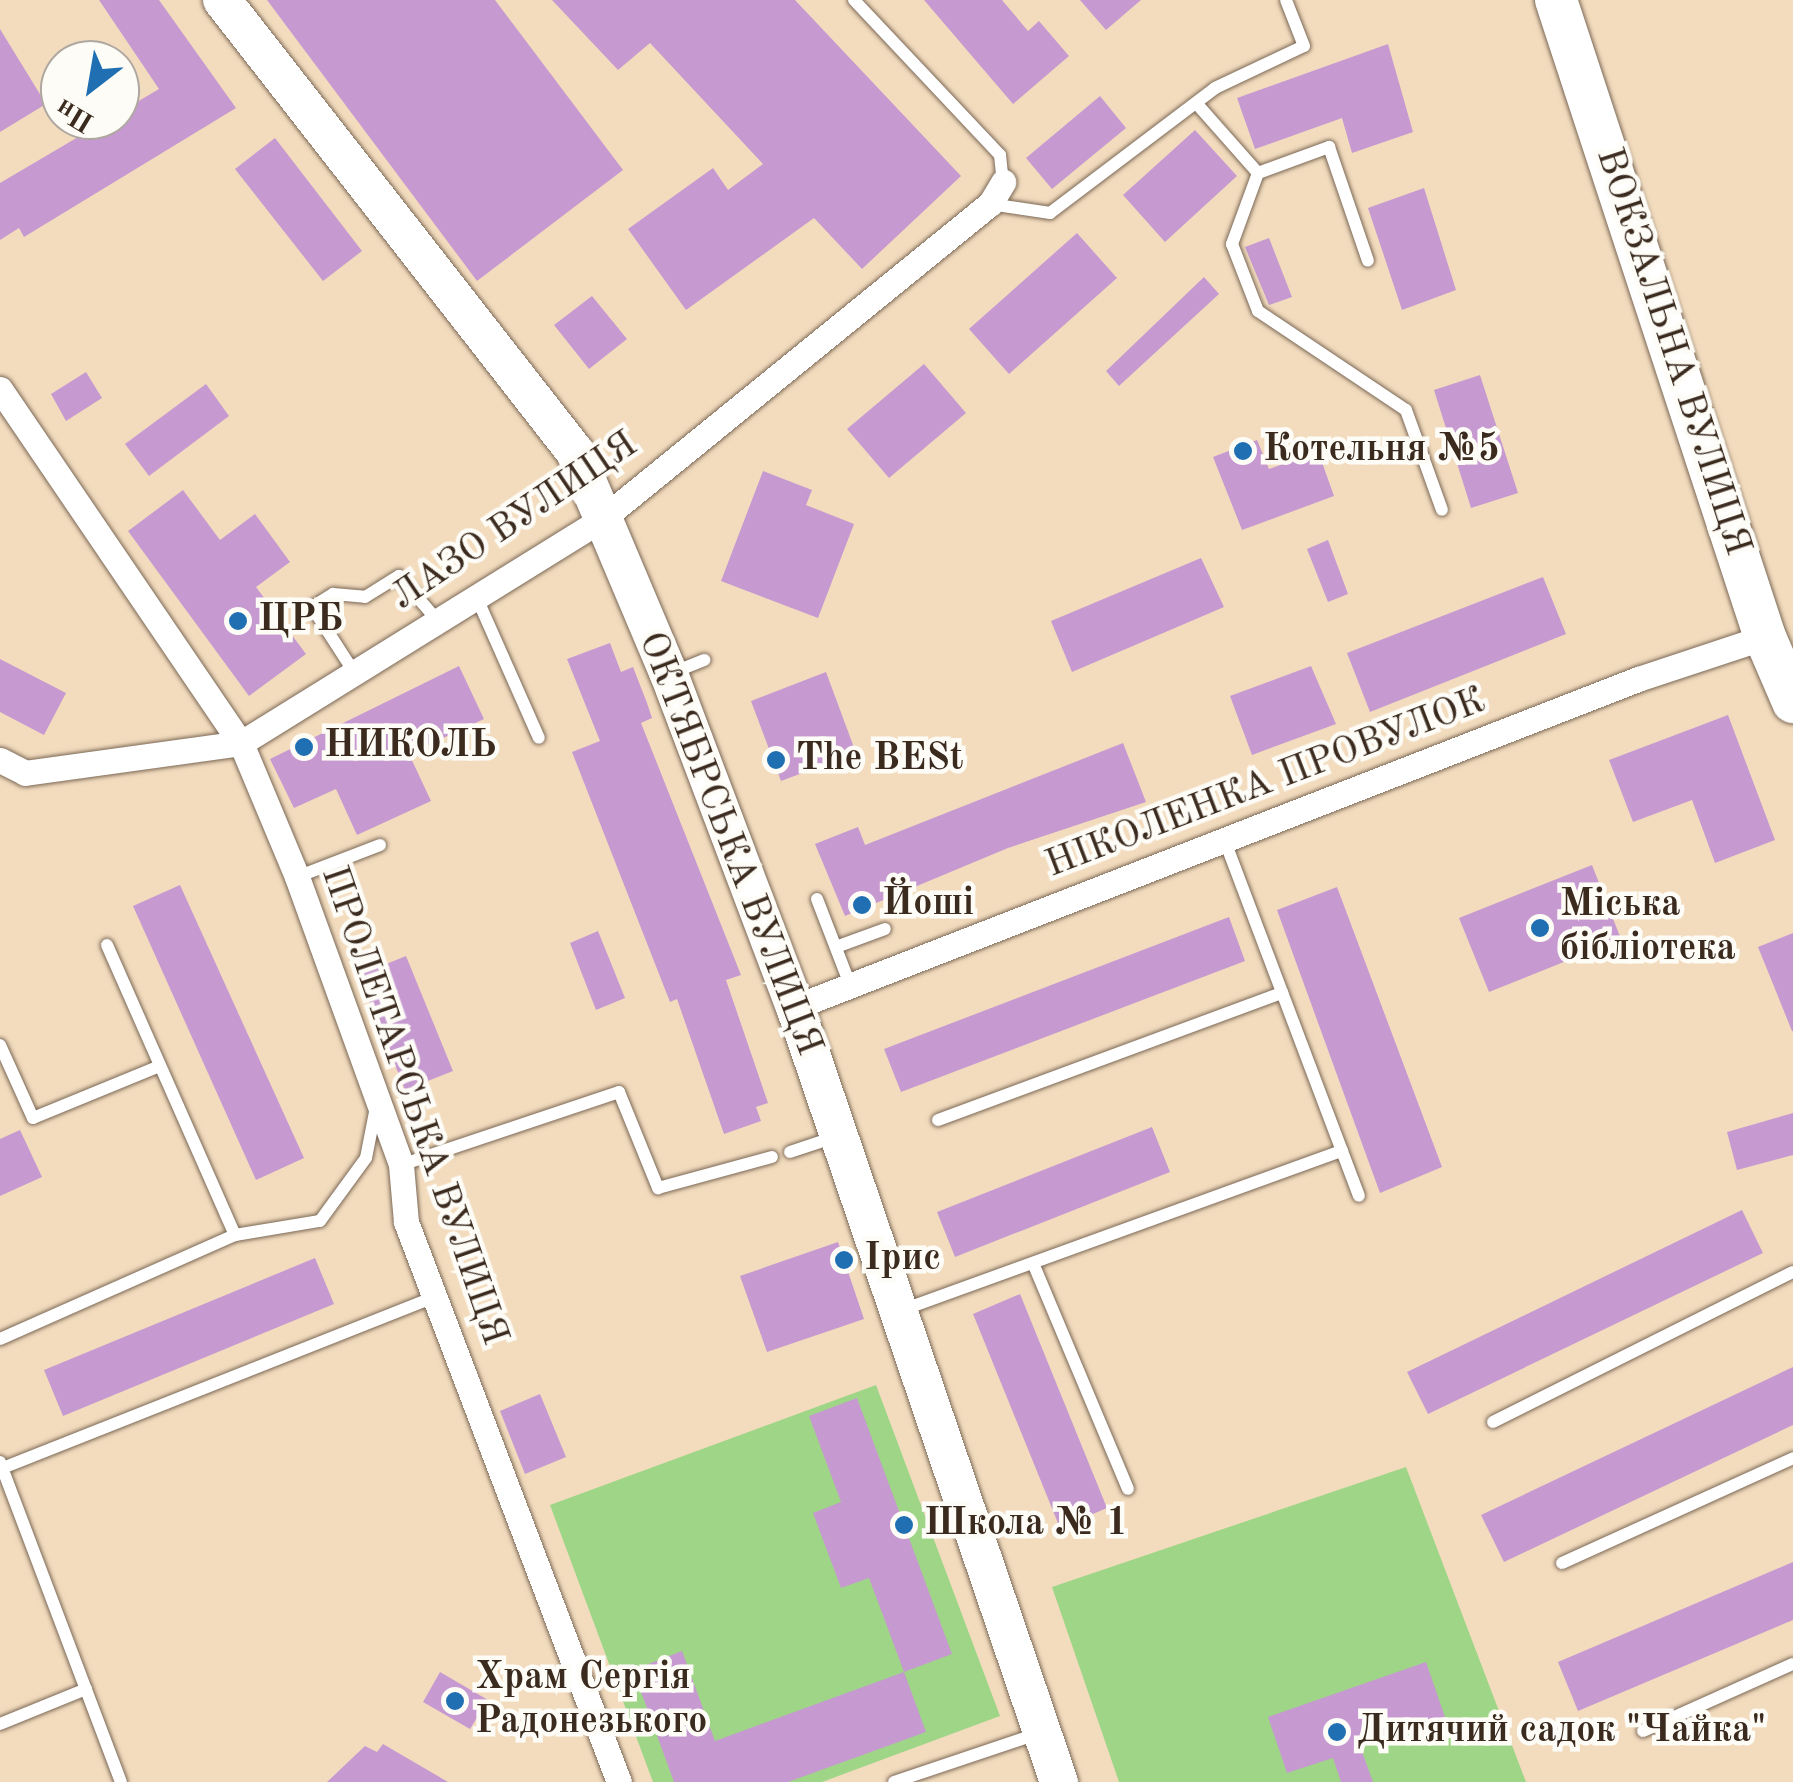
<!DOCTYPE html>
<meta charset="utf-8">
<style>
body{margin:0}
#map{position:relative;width:1793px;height:1782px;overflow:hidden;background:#f3dcbe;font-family:"Old Standard TT",serif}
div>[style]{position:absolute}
.green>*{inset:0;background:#9ed587}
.building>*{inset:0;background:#c69ad0}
.roads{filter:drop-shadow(0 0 2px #7b6856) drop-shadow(0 0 2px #7b6856)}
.service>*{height:12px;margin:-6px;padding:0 6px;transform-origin:6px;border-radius:6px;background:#fff}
.minor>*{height:25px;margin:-12.5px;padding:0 12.5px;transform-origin:12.5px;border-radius:12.5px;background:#fff}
.secondary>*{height:38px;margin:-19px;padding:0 19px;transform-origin:19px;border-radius:19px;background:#fff}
.primary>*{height:42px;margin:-21px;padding:0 21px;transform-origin:21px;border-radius:21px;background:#fff}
.dots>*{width:28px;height:28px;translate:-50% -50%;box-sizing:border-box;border:5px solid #fdfcf7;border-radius:50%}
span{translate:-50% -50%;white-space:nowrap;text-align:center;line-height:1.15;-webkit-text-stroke:9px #fdfcf7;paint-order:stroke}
.street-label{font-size:38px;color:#3b2a1e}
.poi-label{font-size:38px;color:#3b2a1e;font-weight:700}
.left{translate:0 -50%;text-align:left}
.north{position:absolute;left:40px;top:40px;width:100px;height:100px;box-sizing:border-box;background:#fdfcf7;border:2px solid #afa8a0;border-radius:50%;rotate:211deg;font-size:28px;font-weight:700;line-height:40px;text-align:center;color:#3b2a1e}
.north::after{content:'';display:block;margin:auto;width:35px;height:45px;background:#1f6fb2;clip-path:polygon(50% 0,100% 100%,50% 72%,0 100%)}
</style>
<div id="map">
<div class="green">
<div style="clip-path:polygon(876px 1385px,1000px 1716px,822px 1782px,653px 1782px,550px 1505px)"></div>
<div style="clip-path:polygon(1406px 1467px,1526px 1782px,1119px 1782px,1052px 1587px)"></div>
</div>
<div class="building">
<div style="clip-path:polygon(99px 0,159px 0,236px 108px,24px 237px,19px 228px,0 240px,0 183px,107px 120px,120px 120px,120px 112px,159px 89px)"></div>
<div style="clip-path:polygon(267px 0,495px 0,623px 170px,477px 281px)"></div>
<div style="clip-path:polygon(552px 0,795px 0,961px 176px,862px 269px,814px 218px,686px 310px,628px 229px,713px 168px,728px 190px,763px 164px,650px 43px,618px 70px)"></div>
<div style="clip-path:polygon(924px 0,1002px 0,1028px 31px,1039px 21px,1069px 56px,1013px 104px)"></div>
<div style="clip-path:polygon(1080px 0,1141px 0,1106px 30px)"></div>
<div style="clip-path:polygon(0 29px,46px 104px,0 132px)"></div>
<div style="clip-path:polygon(1388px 44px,1413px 132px,1352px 153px,1342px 118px,1255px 149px,1237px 98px)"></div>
<div style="clip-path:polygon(1100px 96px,1126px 128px,1052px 189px,1026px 158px)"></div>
<div style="clip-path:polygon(1195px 130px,1237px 176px,1165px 242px,1123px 195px)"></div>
<div style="clip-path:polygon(275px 138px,362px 251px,323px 281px,235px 169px)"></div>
<div style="clip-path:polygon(1424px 188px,1456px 290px,1402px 310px,1368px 208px)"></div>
<div style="clip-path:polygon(1077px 233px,1117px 278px,1009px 374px,969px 329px)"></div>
<div style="clip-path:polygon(1269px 238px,1292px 297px,1269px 305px,1245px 247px)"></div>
<div style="clip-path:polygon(1204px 277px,1219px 294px,1119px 386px,1106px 371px)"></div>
<div style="clip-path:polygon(592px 296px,627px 339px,589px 369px,554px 325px)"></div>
<div style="clip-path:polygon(924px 364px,966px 413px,889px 478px,847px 429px)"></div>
<div style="clip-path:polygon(86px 372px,102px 398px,66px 421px,51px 394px)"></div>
<div style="clip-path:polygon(1480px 375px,1518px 493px,1471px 508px,1434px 390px)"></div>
<div style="clip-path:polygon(206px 384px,229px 416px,149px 476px,125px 444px)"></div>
<div style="clip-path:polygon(1257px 440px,1269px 469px,1318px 451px,1334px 496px,1242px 530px,1213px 457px)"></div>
<div style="clip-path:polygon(763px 471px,812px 490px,806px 505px,854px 524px,818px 618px,721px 581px)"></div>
<div style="clip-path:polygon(183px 490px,220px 540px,255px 514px,290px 562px,256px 587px,306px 654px,249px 696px,128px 531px)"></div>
<div style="clip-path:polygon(1328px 540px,1348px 594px,1328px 602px,1307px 549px)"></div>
<div style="clip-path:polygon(1201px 558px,1224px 607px,1072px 672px,1051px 621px)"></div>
<div style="clip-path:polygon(1543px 577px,1566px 634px,1370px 712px,1347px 653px)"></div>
<div style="clip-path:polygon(610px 643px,621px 672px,633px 667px,647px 703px,652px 718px,641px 723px,741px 975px,726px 980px,768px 1103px,756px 1107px,761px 1121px,724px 1134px,677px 999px,670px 1002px,572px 752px,600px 741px,567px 659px)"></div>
<div style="clip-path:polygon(0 659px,66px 693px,44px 735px,0 712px)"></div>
<div style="clip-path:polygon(459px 666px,484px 719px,409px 754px,431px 801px,357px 835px,336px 789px,294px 808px,270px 759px)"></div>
<div style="clip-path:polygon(1311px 666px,1336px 724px,1252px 755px,1230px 696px)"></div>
<div style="clip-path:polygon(826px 672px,856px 753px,781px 781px,751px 701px)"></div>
<div style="clip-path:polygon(1728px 715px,1775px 840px,1715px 863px,1692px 800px,1633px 822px,1609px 760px)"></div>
<div style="clip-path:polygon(1123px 743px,1146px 802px,1008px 848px,845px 916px,815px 844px,858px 827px,865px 845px)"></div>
<div style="clip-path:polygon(1592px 865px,1621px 939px,1489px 992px,1459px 918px)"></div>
<div style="clip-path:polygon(180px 885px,304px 1158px,256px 1180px,133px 906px)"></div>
<div style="clip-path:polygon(1337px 887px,1442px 1167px,1380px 1193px,1277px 910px)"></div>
<div style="clip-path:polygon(1229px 917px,1245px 961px,901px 1092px,884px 1049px)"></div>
<div style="clip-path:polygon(598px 931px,625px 998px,596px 1010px,570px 943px)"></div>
<div style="clip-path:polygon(1793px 933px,1793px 1031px,1792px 1031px,1758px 947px)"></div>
<div style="clip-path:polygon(406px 956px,453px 1071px,405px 1090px,359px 975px)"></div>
<div style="clip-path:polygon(1793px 1113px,1793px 1155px,1737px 1170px,1727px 1132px)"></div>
<div style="clip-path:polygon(1152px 1127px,1170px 1172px,955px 1257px,937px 1212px)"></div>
<div style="clip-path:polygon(20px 1130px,42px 1177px,0 1196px,0 1139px)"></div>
<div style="clip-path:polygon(1742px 1210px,1763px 1253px,1428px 1414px,1407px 1372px)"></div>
<div style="clip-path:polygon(838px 1242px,864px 1319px,767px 1352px,740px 1276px)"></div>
<div style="clip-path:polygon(315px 1258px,334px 1304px,63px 1416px,44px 1370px)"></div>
<div style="clip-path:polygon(1020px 1294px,1107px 1508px,1060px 1528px,973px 1314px)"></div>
<div style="clip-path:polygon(1793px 1367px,1793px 1425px,1504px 1562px,1481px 1515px)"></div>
<div style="clip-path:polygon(540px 1394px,566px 1457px,525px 1474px,500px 1411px)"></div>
<div style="clip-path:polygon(857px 1398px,952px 1654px,904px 1672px,869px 1578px,841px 1588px,813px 1513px,841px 1502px,809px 1416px)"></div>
<div style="clip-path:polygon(1793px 1562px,1793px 1620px,1578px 1711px,1558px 1662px)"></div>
<div style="clip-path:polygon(682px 1651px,715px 1741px,904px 1672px,926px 1732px,788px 1782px,674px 1782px,633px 1670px)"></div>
<div style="clip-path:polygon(1426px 1662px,1445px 1717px,1360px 1746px,1373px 1782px,1341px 1782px,1333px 1758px,1287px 1773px,1268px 1717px)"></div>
<div style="clip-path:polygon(440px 1672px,488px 1700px,470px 1729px,423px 1702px)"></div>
<div style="clip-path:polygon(383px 1744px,448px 1782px,327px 1782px,365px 1746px,377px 1752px)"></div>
</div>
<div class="roads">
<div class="service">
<div style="left:854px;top:0;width:213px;rotate:46.7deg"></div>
<div style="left:1000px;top:155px;width:27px;rotate:84deg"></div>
<div style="left:1197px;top:104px;width:92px;rotate:48.5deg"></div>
<div style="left:1258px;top:173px;width:76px;rotate:-20.1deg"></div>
<div style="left:1329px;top:147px;width:120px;rotate:71.1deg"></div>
<div style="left:1258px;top:173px;width:76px;rotate:110.1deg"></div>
<div style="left:1232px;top:244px;width:72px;rotate:68.8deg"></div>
<div style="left:1258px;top:311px;width:178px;rotate:33.8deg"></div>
<div style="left:1406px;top:410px;width:106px;rotate:70.2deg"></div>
<div style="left:990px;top:204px;width:61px;rotate:8.5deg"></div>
<div style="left:1050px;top:213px;width:207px;rotate:-37.1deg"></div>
<div style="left:1215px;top:88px;width:98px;rotate:-25.3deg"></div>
<div style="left:1304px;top:46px;width:49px;rotate:-111.4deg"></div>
<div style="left:476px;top:596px;width:155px;rotate:66.1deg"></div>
<div style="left:354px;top:672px;width:77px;rotate:-122.9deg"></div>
<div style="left:312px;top:607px;width:25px;rotate:-32deg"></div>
<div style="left:333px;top:594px;width:32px;rotate:5deg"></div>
<div style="left:365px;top:597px;width:40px;rotate:-32deg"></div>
<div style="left:399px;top:576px;width:60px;rotate:49.1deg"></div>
<div style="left:672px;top:673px;width:35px;rotate:-22deg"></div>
<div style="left:1226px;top:844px;width:376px;rotate:69.3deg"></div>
<div style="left:297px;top:877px;width:89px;rotate:-21.1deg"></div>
<div style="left:817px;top:899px;width:89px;rotate:68.9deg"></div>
<div style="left:107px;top:945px;width:317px;rotate:66.2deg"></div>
<div style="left:836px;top:947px;width:52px;rotate:-20.2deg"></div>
<div style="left:0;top:1045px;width:80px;rotate:65.7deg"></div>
<div style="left:33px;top:1118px;width:137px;rotate:-22.3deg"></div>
<div style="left:938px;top:1120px;width:367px;rotate:-20.3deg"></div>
<div style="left:790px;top:1152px;width:47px;rotate:-18.4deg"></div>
<div style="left:401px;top:1165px;width:230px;rotate:-18.5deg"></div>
<div style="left:619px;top:1092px;width:104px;rotate:67.9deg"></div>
<div style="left:658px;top:1188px;width:118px;rotate:-15.2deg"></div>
<div style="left:1033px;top:1263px;width:245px;rotate:67.2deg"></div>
<div style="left:902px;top:1310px;width:468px;rotate:-19.9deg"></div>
<div style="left:0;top:1339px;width:257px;rotate:-23.9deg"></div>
<div style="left:235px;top:1235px;width:86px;rotate:-9.4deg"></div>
<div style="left:320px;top:1221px;width:78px;rotate:-53.9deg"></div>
<div style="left:366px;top:1158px;width:52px;rotate:-78.9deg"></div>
<div style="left:1493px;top:1422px;width:335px;rotate:-26.6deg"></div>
<div style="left:0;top:1462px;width:342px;rotate:69.3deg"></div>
<div style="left:0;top:1469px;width:468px;rotate:-21.6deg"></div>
<div style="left:1562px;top:1563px;width:254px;rotate:-24.4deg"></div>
<div style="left:0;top:1724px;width:93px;rotate:-22.1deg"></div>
<div style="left:1643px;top:1731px;width:164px;rotate:-24.1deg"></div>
<div style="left:894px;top:1782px;width:154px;rotate:-18.6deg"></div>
</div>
<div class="minor">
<div style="left:0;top:389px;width:428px;rotate:55.8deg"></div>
<div style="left:241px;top:743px;width:145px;rotate:67.3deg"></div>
<div style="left:297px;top:877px;width:306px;rotate:70.1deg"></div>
<div style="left:401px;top:1165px;width:57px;rotate:85deg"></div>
<div style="left:406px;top:1222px;width:599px;rotate:69.18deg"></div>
<div style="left:0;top:760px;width:28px;rotate:27deg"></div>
<div style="left:25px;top:773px;width:218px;rotate:-7.9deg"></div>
<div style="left:241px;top:743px;width:425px;rotate:-31.8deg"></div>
<div style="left:602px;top:519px;width:500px;rotate:-39.1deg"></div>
<div style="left:990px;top:204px;width:26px;rotate:-59deg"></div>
<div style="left:795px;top:1007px;width:905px;rotate:-21.26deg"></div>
<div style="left:1638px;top:679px;width:134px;rotate:-18.3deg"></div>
</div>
<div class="secondary">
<div style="left:222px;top:0;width:574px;rotate:52.01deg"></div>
<div style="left:575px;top:452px;width:241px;rotate:67.1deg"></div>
<div style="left:669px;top:674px;width:356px;rotate:69.3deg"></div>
<div style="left:795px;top:1007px;width:819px;rotate:71.19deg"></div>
</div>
<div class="primary">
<div style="left:1556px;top:0;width:670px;rotate:71.84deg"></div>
<div style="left:1765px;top:637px;width:71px;rotate:66.7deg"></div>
</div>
</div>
<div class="dots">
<div style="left:1243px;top:451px;background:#1f6fb2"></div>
<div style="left:238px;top:621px;background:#1f6fb2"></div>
<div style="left:304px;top:747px;background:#1f6fb2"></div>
<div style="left:776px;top:760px;background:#1f6fb2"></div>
<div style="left:862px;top:905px;background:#1f6fb2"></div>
<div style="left:1540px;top:928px;background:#1f6fb2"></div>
<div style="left:844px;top:1260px;background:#1f6fb2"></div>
<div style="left:904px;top:1525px;background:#1f6fb2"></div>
<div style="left:455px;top:1701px;background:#1f6fb2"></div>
<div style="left:1337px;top:1732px;background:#1f6fb2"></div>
</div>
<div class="street-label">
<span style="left:1672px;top:352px;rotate:72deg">ВОКЗАЛЬНА ВУЛИЦЯ</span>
<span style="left:515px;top:522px;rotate:-34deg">ЛАЗО ВУЛИЦЯ</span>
<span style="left:1266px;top:784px;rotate:-21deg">НІКОЛЕНКА ПРОВУЛОК</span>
<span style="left:729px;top:844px;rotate:69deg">ОКТЯБРСЬКА ВУЛИЦЯ</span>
<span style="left:413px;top:1106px;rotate:71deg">ПРОЛЕТАРСЬКА ВУЛИЦЯ</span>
</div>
<div class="poi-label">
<span class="left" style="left:1263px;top:451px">Котельня №5</span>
<span class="left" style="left:258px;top:621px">ЦРБ</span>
<span class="left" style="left:324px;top:747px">НИКОЛЬ</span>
<span class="left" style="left:796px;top:760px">The BESt</span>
<span class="left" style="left:882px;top:905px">Йоші</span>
<span class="left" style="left:1560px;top:928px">Міська<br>бібліотека</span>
<span class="left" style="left:864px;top:1260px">Ірис</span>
<span class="left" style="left:924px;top:1525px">Школа № 1</span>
<span class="left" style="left:475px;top:1701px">Храм Сергія<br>Радонезького</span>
<span class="left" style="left:1357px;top:1732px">Дитячий садок "Чайка"</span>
</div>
<div class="north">Пн</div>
</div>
